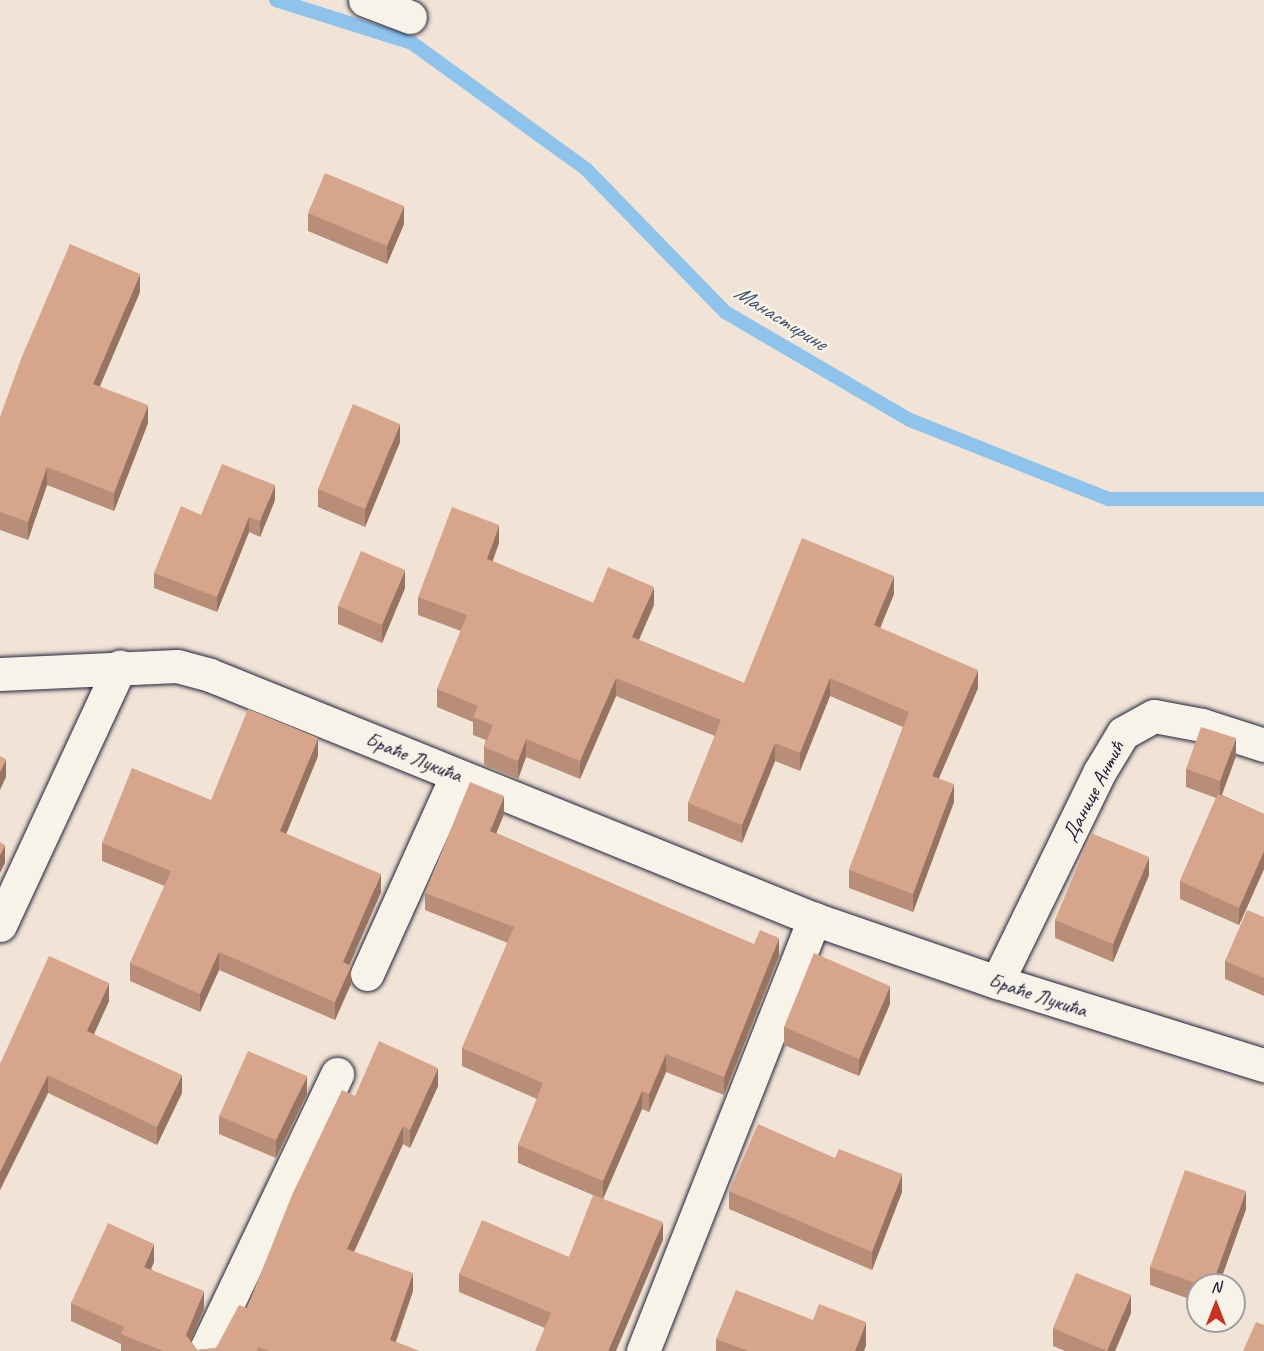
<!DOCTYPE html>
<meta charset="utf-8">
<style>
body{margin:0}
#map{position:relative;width:1264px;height:1351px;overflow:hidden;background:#f1e3d5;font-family:Caveat,sans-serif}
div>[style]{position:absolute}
.stream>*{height:14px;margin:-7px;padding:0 7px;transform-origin:7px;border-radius:7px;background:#8ec4ec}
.roads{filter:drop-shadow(0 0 2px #22223b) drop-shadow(0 0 2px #22223b)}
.minor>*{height:33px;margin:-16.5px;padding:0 16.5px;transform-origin:16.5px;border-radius:16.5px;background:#f7f3e8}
.wall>*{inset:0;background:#b98e78}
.shaded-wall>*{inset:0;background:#967461}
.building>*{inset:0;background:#d7a58b}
span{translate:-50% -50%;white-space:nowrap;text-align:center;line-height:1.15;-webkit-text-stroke:5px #f7f3e8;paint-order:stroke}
.street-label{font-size:21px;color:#22223b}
.water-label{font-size:22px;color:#425370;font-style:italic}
.north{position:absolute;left:1186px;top:1273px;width:60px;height:60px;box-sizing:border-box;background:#f7f3e8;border:2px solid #a29fa3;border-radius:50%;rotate:0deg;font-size:16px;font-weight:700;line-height:24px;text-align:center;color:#22223b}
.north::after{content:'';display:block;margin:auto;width:21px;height:27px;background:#c8321e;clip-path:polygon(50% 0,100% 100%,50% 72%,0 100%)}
</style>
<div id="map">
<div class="stream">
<div style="left:276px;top:0;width:143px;rotate:17.5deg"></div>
<div style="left:412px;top:43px;width:215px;rotate:35.9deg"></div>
<div style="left:586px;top:169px;width:199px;rotate:45.8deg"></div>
<div style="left:725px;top:312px;width:214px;rotate:30.3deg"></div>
<div style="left:910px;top:420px;width:214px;rotate:21.7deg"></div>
<div style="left:1109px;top:499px;width:155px"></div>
</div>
<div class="roads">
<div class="minor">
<div style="left:365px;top:0;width:48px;rotate:20.7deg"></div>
<div style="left:0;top:674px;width:177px;rotate:-2.6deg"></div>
<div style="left:177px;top:666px;width:34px;rotate:15deg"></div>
<div style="left:210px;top:675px;width:651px;rotate:22deg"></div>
<div style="left:814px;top:919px;width:194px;rotate:19deg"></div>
<div style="left:997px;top:982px;width:280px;rotate:17.3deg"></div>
<div style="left:0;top:925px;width:285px;rotate:-65.1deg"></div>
<div style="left:367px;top:974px;width:218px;rotate:-65.7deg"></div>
<div style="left:997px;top:982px;width:235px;rotate:-64deg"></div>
<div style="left:1100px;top:771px;width:44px;rotate:-58.8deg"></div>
<div style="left:1123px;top:733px;width:35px;rotate:-29deg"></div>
<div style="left:1154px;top:716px;width:49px;rotate:10.6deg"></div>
<div style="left:1202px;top:725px;width:65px;rotate:17.9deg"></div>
<div style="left:205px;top:1351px;width:307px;rotate:-64.5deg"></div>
<div style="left:643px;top:1351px;width:465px;rotate:-68.4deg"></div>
</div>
</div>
<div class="wall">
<div style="clip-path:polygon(308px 213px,404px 224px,387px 264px,308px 231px)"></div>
<div style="clip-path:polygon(140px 292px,100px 386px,148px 423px,114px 511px,47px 485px,28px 540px,0 530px,0 417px)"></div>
<div style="clip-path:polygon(400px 442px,365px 527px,318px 507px,318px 489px)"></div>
<div style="clip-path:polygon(275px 500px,260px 537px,249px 532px,217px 612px,154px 588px,154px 573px,201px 515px)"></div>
<div style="clip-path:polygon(499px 543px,492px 561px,593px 603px,654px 605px,639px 640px,744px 683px,894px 594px,880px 628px,978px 688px,939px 778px,954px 802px,913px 912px,849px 888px,849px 870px,903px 727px,830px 696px,800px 771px,775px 761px,742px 843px,688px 821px,688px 803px,715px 736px,616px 696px,580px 779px,526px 757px,518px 779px,484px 765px,484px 747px,486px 740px,473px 735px,473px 722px,437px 707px,437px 689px,461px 631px,418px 615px,418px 597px)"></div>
<div style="clip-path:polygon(405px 588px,382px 643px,338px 624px,338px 606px)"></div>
<div style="clip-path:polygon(318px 756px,286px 834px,381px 892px,349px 965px,351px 984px,335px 1020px,219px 970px,200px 1012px,130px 981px,130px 963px,165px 886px,102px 861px,102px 843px,211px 800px)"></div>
<div style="clip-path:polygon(1236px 756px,1222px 795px,1264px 814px,1264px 869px,1239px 925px,1180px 899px,1180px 881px,1216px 798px,1186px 787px,1186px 769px)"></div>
<div style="clip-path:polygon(504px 814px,496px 833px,779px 956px,724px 1095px,666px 1072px,649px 1112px,642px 1109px,603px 1199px,663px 1240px,545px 1328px,459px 1292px,459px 1274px,569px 1257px,602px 1199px,518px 1163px,518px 1145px,537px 1099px,462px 1066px,462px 1048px,508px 943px,425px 910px,425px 893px)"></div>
<div style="clip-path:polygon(1149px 875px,1113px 962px,1055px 938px,1055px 920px)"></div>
<div style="clip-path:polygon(1264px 917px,1264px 996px,1225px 979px,1225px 961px)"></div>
<div style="clip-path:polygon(109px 1001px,94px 1034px,182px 1093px,157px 1145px,48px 1093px,0 1190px,0 1064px)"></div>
<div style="clip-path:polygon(890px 1004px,859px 1076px,784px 1045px,784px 1027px)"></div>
<div style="clip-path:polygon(438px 1086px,410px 1148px,403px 1144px,354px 1252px,413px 1291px,396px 1342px,419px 1351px,121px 1351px,121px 1344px,71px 1321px,71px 1303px,154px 1262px,151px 1269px,204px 1309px,191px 1341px,197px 1350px,216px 1348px,247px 1308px,355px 1096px)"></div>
<div style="clip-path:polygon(307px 1094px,276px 1158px,219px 1134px,219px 1116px)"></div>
<div style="clip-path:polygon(729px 1191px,902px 1192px,872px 1270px,729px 1209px)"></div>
<div style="clip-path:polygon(1246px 1209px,1219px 1285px,1198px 1285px,1198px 1302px,1150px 1285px,1150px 1267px)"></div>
<div style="clip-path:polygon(1131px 1313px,1115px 1351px,1065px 1351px,1053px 1346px,1053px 1328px)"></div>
<div style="clip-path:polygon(716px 1339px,866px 1345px,864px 1351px,716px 1351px)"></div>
</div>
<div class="shaded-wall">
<div style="clip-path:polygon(404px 206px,404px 224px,387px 264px,387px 246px)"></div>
<div style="clip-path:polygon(140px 274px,140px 292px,93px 402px,93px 384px)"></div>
<div style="clip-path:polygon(148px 405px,148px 423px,114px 511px,114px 493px)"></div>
<div style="clip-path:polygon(400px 424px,400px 442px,365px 527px,365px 509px)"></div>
<div style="clip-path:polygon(47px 467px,47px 485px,28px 540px,28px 522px)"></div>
<div style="clip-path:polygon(275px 485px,275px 500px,260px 537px,260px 521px)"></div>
<div style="clip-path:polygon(249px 517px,249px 532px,217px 612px,217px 597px)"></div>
<div style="clip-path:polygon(499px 525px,499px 543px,487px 577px,487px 559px)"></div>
<div style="clip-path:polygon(405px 570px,405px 588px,382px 643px,382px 625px)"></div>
<div style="clip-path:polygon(894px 576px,894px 594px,874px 643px,874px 625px)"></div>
<div style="clip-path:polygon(654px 587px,654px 605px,632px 655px,632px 637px)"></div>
<div style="clip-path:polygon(978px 670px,978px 688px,932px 794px,932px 776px)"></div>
<div style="clip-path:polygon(616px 678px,616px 696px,580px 779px,580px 761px)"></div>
<div style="clip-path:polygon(830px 678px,830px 696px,800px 771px,800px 753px)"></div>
<div style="clip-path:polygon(318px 738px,318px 756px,280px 849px,280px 831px)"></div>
<div style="clip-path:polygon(1236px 738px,1236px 756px,1220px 799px,1220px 781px)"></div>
<div style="clip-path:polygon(526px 739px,526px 757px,518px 779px,518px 761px)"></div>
<div style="clip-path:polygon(775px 743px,775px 761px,742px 843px,742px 825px)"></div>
<div style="clip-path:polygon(6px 759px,6px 777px,0 790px,0 772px)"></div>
<div style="clip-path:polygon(954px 784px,954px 802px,913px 912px,913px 894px)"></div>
<div style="clip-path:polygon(504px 796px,504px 814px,490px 849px,490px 831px)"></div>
<div style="clip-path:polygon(5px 845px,5px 863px,0 873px,0 855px)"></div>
<div style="clip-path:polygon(1264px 851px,1264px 869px,1239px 925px,1239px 908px)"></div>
<div style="clip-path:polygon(1149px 857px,1149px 875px,1113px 962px,1113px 944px)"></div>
<div style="clip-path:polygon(381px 874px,381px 892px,343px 980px,343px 962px)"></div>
<div style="clip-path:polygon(779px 938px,779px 956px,724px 1095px,724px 1077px)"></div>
<div style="clip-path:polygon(219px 952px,219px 970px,200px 1012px,200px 994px)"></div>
<div style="clip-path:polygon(351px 966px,351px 984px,335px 1020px,335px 1002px)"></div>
<div style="clip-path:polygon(109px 983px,109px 1001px,87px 1049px,87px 1031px)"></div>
<div style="clip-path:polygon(890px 986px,890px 1004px,859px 1076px,859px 1059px)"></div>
<div style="clip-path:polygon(666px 1054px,666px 1072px,649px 1112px,649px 1094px)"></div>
<div style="clip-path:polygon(438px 1068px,438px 1086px,410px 1148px,410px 1130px)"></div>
<div style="clip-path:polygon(48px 1075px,48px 1093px,0 1190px,0 1172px)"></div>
<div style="clip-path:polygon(182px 1075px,182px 1093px,157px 1145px,157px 1127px)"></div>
<div style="clip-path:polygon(307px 1076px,307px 1094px,276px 1158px,276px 1140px)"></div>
<div style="clip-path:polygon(642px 1091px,642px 1109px,603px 1199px,603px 1181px)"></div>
<div style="clip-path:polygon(403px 1126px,403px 1144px,347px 1267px,347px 1249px)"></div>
<div style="clip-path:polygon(902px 1174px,902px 1192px,872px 1270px,872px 1252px)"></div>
<div style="clip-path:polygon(1246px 1191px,1246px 1209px,1219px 1285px,1212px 1285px)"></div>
<div style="clip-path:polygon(663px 1222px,663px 1240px,616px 1351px,608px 1351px)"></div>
<div style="clip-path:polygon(154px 1244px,154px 1262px,144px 1285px,144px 1267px)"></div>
<div style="clip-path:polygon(413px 1273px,413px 1291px,392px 1351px,390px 1340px)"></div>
<div style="clip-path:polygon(204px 1291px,204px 1309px,187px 1351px,186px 1335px)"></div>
<div style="clip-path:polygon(1131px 1295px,1131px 1313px,1115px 1351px,1107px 1351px)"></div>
<div style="clip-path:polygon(866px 1322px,866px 1345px,864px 1351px,855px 1351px)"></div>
</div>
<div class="building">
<div style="clip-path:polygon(325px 173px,404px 206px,387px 246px,308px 213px)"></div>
<div style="clip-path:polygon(70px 244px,140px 274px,93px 384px,148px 405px,114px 493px,47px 467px,28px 522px,0 512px,0 417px,21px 359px)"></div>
<div style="clip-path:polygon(353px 404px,400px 424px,365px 509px,318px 489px)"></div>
<div style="clip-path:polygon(222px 464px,275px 485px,260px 521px,249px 517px,217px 597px,154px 573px,181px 506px,201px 515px)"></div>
<div style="clip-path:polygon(452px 507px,499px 525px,487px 559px,593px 603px,608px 567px,654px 587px,632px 637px,744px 683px,802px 538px,894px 576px,874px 625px,978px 670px,932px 776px,954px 784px,913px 894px,849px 870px,909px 712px,830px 678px,800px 753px,775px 743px,742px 825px,688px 803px,721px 720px,616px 678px,580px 761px,526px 739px,518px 761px,484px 747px,493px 725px,473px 717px,478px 706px,437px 689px,467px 615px,418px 597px)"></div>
<div style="clip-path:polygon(361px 551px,405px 570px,382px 625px,338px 606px)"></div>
<div style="clip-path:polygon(248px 709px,318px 738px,280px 831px,381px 874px,343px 962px,351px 966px,335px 1002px,219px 952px,200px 994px,130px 963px,171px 871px,102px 843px,132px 768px,211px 800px)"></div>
<div style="clip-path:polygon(1201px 727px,1236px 738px,1220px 781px,1186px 769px)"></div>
<div style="clip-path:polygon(0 756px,6px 759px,0 772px)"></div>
<div style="clip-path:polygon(470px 782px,504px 796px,490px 831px,754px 944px,760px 930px,779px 938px,724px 1077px,666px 1054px,649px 1094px,642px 1091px,603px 1181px,518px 1145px,543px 1083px,462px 1048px,514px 927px,425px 893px)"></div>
<div style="clip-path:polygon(1218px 794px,1264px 814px,1264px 851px,1239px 908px,1180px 881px)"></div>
<div style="clip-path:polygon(1091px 833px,1149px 857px,1113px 944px,1055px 920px)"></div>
<div style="clip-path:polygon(0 842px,5px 845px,0 855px)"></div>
<div style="clip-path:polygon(1247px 910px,1264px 917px,1264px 978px,1225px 961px)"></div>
<div style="clip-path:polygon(814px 953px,890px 986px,859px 1059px,784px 1027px)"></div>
<div style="clip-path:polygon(49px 956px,109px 983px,87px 1031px,182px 1075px,157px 1127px,48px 1075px,0 1172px,0 1064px)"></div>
<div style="clip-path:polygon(379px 1041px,438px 1068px,410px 1130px,403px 1126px,347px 1249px,413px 1273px,390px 1340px,419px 1351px,269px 1351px,258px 1347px,257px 1351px,163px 1351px,121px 1334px,124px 1327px,71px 1303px,108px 1223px,154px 1244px,144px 1267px,204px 1291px,186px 1335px,197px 1350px,216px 1348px,239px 1305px,247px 1308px,292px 1195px,342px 1090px,355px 1096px)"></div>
<div style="clip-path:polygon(248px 1051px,307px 1076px,276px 1140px,219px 1116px)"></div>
<div style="clip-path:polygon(758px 1124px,835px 1158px,839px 1149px,902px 1174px,872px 1252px,729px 1191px)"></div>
<div style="clip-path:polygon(1185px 1170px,1246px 1191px,1212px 1285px,1201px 1285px,1150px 1267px)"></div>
<div style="clip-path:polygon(593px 1195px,663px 1222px,608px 1351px,535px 1351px,551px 1313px,459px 1274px,482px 1220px,569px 1257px)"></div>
<div style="clip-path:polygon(1076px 1273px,1131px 1295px,1107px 1351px,1053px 1328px)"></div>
<div style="clip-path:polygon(736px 1290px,813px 1320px,819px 1304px,866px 1322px,855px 1351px,748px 1351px,716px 1339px)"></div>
<div style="clip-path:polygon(1256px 1322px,1264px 1325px,1264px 1351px,1243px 1351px)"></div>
</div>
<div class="street-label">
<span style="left:414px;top:757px;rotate:22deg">Браће Лукића</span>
<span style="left:1093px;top:791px;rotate:-62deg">Данице Антић</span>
<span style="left:1038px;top:995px;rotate:18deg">Браће Лукића</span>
</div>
<div class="water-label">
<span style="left:780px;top:318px;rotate:32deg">Манастирине</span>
</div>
<div class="north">N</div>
</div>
